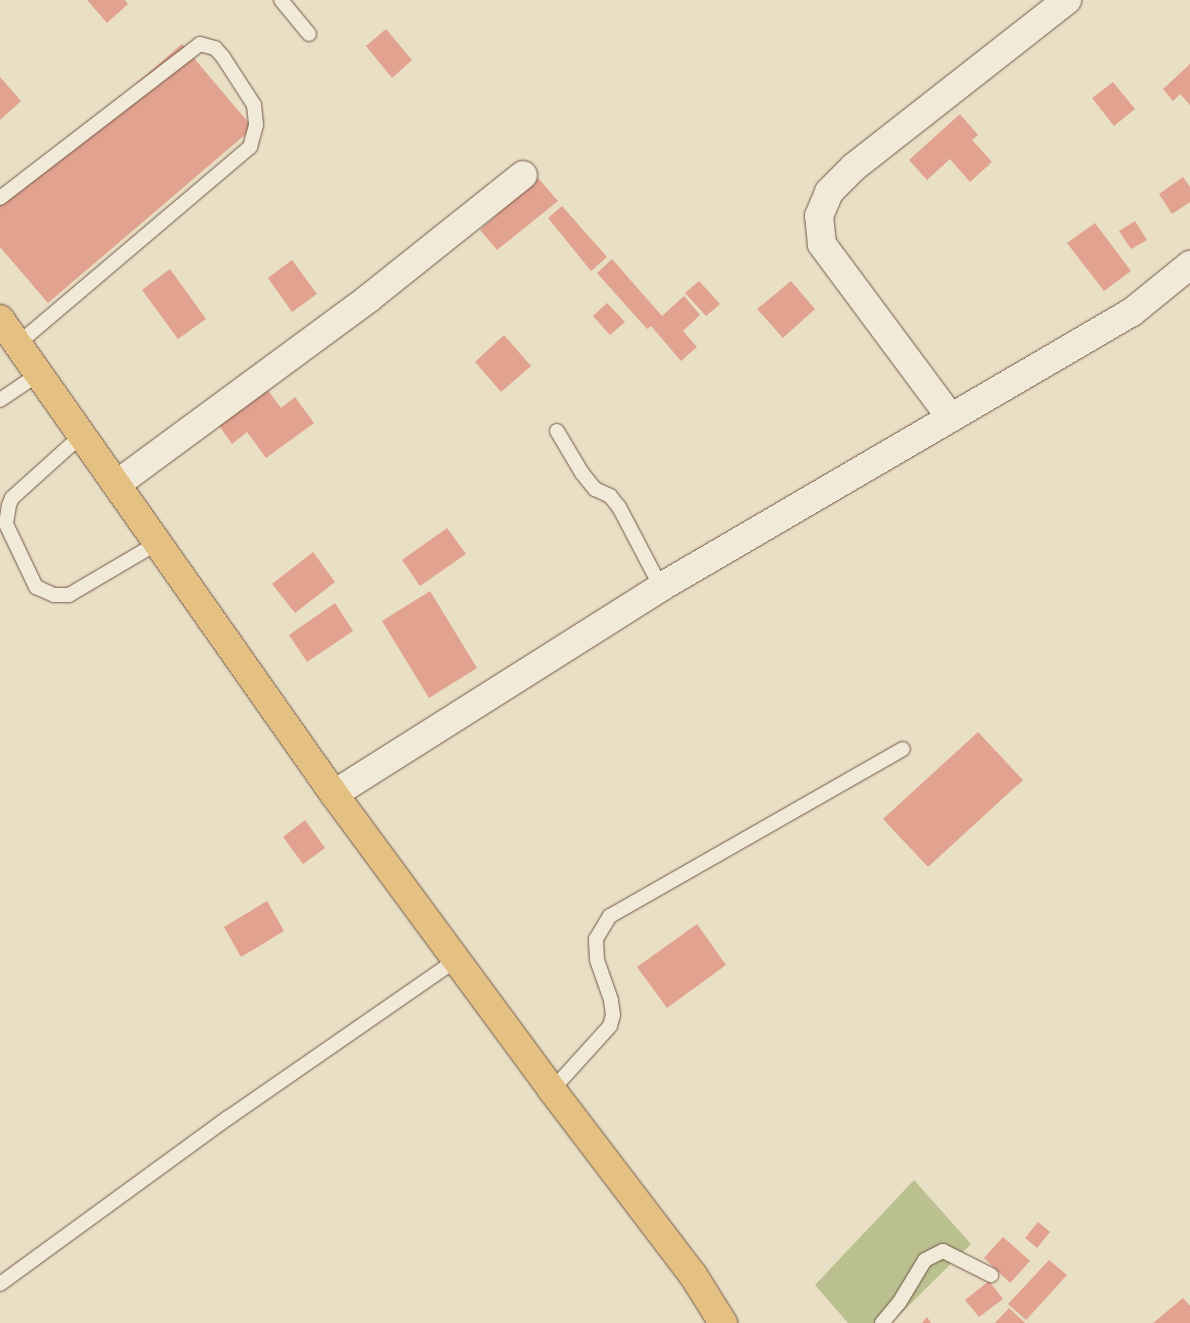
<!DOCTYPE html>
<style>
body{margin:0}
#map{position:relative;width:1190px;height:1323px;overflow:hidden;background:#e9dfc5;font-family:"IM FELL DW Pica",serif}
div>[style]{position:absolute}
.green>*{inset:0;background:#bbc091}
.building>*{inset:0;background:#e1a28f}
.roads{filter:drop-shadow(0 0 1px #705645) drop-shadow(0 0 1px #705645)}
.service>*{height:14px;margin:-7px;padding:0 7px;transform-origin:7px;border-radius:7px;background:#f1ead9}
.minor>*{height:28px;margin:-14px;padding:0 14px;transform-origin:14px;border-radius:14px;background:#f1ead9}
.primary>*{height:28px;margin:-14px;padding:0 14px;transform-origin:14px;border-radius:14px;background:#e4c082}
span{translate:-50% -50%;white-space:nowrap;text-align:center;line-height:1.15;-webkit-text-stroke:4px #f1ead9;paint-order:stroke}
</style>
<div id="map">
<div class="green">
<div style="clip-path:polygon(914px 1180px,971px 1244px,891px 1323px,848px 1323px,815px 1285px)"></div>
</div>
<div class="building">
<div style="clip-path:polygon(87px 0,125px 0,128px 4px,107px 23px)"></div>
<div style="clip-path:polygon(386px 29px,412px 60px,392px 78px,366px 46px)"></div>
<div style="clip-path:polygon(182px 44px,253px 128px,48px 303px,0 247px,0 201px)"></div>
<div style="clip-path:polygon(1190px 64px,1190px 105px,1180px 94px,1173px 101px,1163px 89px)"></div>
<div style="clip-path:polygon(0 77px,21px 101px,0 120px)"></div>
<div style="clip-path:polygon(1113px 82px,1135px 109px,1114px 126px,1092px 98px)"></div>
<div style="clip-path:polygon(960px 114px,978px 135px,972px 140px,992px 162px,970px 182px,950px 159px,927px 180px,909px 160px)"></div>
<div style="clip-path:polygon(1183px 177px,1190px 187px,1190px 202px,1172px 214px,1159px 194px)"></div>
<div style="clip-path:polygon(538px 178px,558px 201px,497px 250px,480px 230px)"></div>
<div style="clip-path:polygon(562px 206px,607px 257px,591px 271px,548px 218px)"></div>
<div style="clip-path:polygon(1135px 221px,1147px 240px,1131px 249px,1119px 231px)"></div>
<div style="clip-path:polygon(1095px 223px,1131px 271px,1104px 291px,1067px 243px)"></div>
<div style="clip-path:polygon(612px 259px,662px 316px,684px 296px,700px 315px,683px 331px,697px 347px,681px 361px,651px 326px,647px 329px,597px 273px)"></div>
<div style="clip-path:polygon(292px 260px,317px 294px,292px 312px,268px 278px)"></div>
<div style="clip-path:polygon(170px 269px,206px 319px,178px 339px,142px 290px)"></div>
<div style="clip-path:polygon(699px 281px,720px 304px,706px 316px,685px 293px)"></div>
<div style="clip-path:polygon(791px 281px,815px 309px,783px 338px,757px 309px)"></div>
<div style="clip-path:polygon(607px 303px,625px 322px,610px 335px,593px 316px)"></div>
<div style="clip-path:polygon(504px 335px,531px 366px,501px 392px,475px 362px)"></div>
<div style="clip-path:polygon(264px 385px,281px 408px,295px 397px,314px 423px,266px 458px,247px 432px,232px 444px,215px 420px)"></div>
<div style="clip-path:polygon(447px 528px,466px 554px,420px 586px,402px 560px)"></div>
<div style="clip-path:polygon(313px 552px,335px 582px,295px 613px,272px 584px)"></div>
<div style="clip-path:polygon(430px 591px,477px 668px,429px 698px,382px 621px)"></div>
<div style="clip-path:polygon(335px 603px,353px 631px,307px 662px,289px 635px)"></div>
<div style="clip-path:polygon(978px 732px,1023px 780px,928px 867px,883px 819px)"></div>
<div style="clip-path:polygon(305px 820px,325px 848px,303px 864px,283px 837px)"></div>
<div style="clip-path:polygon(267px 901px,284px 931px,241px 957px,224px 927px)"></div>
<div style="clip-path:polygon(697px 924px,726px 965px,667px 1008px,637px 967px)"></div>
<div style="clip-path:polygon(1038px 1222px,1050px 1232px,1037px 1248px,1025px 1238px)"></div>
<div style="clip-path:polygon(1003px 1237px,1030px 1261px,1010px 1283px,984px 1258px)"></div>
<div style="clip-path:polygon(1049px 1260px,1067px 1275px,1026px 1320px,1008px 1304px)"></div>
<div style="clip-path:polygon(989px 1281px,1003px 1299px,979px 1317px,965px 1300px)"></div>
<div style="clip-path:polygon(1183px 1298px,1190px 1306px,1190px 1323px,1153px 1323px)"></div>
<div style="clip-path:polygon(1009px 1308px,1025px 1323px,995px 1323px)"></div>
<div style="clip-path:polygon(927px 1317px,931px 1323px,922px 1323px)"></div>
</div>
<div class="roads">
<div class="service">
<div style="left:281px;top:0;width:44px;rotate:50.5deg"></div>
<div style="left:0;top:198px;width:252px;rotate:-37.6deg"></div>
<div style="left:200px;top:44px;width:16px;rotate:15deg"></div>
<div style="left:215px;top:48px;width:12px;rotate:48deg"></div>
<div style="left:223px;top:57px;width:57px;rotate:57.1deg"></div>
<div style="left:254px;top:105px;width:20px;rotate:84deg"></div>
<div style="left:256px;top:125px;width:23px;rotate:105deg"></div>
<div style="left:250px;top:147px;width:304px;rotate:139.7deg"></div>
<div style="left:0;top:400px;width:48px;rotate:-34deg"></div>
<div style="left:557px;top:431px;width:49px;rotate:59.2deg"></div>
<div style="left:582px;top:473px;width:21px;rotate:51deg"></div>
<div style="left:595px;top:489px;width:17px;rotate:25deg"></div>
<div style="left:610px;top:496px;width:14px;rotate:51deg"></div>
<div style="left:619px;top:507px;width:90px;rotate:62.3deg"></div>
<div style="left:83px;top:434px;width:96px;rotate:138deg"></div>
<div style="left:12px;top:498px;width:8px;rotate:113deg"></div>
<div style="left:9px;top:505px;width:19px;rotate:99deg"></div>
<div style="left:6px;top:524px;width:70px;rotate:64.5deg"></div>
<div style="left:36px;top:587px;width:20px;rotate:24deg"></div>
<div style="left:54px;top:595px;width:15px"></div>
<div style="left:69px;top:595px;width:104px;rotate:-30.5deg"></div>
<div style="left:552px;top:1090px;width:86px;rotate:-47.8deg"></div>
<div style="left:610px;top:1026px;width:11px;rotate:-75deg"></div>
<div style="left:613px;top:1015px;width:15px;rotate:-98deg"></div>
<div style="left:611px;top:1000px;width:42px;rotate:-109.3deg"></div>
<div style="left:597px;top:960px;width:21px;rotate:-93deg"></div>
<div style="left:596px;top:939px;width:27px;rotate:-59deg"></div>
<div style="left:610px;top:916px;width:337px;rotate:-29.7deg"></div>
<div style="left:0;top:1284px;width:282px;rotate:-36.1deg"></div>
<div style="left:228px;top:1118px;width:280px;rotate:-34.7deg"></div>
<div style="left:882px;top:1323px;width:26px;rotate:-50deg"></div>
<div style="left:899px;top:1303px;width:50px;rotate:-58.8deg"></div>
<div style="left:925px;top:1260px;width:20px;rotate:-27deg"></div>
<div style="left:943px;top:1251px;width:54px;rotate:26.6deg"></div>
</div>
<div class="minor">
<div style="left:951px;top:418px;width:217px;rotate:-126.6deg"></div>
<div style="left:822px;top:244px;width:28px;rotate:-96deg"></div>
<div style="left:819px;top:216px;width:26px;rotate:-67deg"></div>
<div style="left:829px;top:192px;width:35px;rotate:-45deg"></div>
<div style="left:854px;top:167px;width:271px;rotate:-38.1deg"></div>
<div style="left:117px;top:484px;width:313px;rotate:-36.4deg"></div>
<div style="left:369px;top:298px;width:197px;rotate:-38.6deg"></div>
<div style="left:334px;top:794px;width:387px;rotate:-32.3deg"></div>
<div style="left:661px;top:587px;width:545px;rotate:-30.28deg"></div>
<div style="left:1132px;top:312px;width:75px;rotate:-39deg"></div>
</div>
<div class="primary">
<div style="left:0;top:319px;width:581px;rotate:54.89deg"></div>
<div style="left:334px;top:794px;width:368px;rotate:53.6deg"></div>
<div style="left:552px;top:1090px;width:233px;rotate:52.7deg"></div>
<div style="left:693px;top:1275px;width:57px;rotate:58deg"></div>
</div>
</div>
</div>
